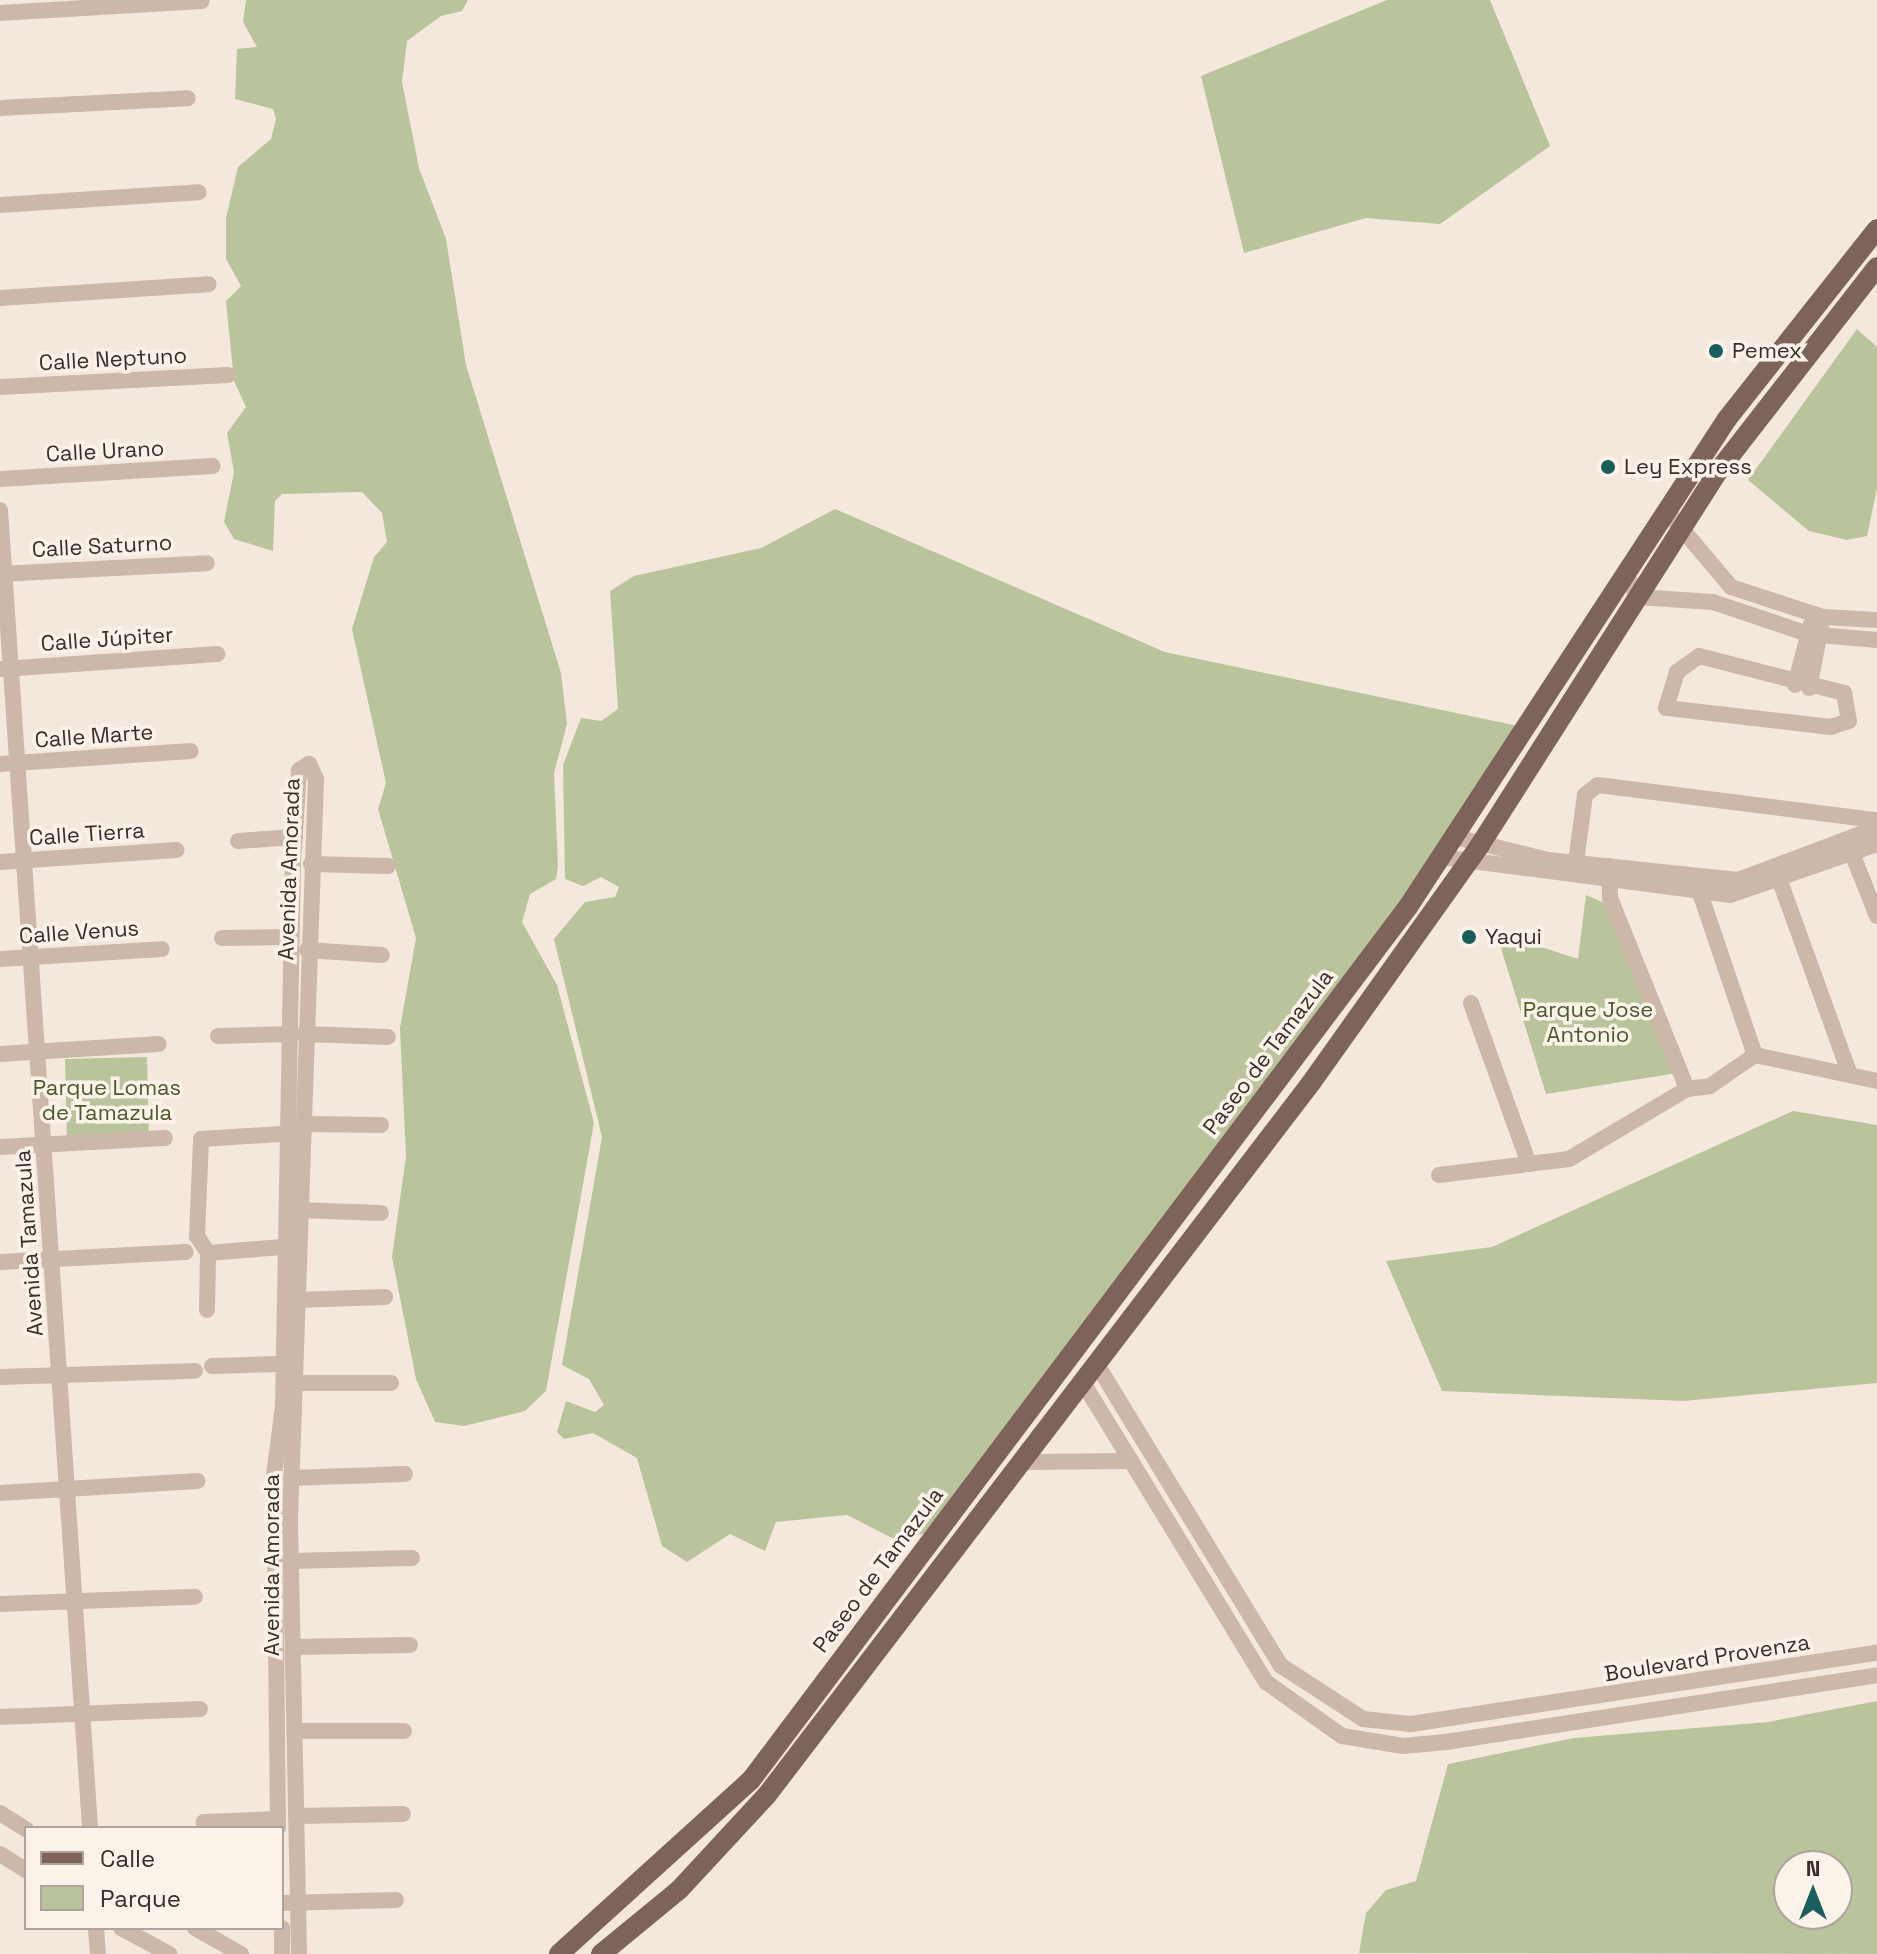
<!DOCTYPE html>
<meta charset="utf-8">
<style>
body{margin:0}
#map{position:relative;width:1877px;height:1954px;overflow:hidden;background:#f4e8dd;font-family:"Space Grotesk",sans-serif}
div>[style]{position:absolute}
.green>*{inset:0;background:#b9c49c}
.minor>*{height:16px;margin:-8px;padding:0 8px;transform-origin:8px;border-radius:8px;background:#cdb7a8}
.major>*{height:20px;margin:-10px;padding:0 10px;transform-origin:10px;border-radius:10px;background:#7d6359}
.dots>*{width:22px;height:22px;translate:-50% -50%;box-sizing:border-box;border:4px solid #fbf2ea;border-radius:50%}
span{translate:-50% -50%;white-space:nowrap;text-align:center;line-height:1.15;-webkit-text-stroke:7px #fbf2ea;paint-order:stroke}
.poi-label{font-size:22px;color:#3a2d29}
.left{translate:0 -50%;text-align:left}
.street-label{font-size:22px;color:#3a2d29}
.park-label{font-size:22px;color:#4b5a2b}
.legend{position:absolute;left:24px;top:1826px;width:260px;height:104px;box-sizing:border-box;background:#fbf2ea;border:2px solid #aea39d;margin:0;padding:10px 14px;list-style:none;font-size:24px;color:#3a2d29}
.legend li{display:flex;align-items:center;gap:16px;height:40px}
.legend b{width:40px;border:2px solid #aea39d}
.north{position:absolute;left:1773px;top:1850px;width:80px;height:80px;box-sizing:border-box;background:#fbf2ea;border:2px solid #aea39d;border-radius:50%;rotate:0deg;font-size:22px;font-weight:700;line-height:32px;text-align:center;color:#3a2d29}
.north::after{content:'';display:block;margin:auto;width:28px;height:36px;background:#1b5e5e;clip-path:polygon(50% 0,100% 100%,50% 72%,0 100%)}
</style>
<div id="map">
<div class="green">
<div style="clip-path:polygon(246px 0,468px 0,462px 11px,441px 16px,407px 41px,402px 82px,419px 168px,446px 239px,466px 365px,561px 673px,567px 724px,554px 773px,558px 866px,556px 879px,530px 894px,522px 922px,557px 985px,594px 1123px,546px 1391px,525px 1411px,464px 1426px,435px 1422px,416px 1379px,392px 1257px,406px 1156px,400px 1028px,416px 938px,378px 809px,386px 783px,352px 629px,374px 557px,387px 542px,382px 513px,362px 492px,282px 494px,275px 501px,273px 551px,234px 539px,224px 522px,234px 472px,227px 433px,246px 407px,234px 381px,226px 301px,241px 286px,226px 259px,226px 218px,238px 167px,271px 139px,276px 119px,273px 109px,235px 99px,237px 49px,257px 47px,243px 22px)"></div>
<div style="clip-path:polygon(1387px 0,1490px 0,1550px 146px,1440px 224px,1366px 218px,1244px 253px,1201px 76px)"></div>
<div style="clip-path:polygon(1857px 329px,1877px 347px,1877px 488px,1867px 536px,1847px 540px,1809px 531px,1748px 480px)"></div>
<div style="clip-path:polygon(835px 509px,1165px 652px,1523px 727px,1438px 858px,928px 1533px,894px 1539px,847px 1515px,776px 1522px,765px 1551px,730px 1534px,687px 1562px,662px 1546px,637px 1458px,593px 1433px,564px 1439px,557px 1432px,566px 1401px,595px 1412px,604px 1405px,589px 1379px,562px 1365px,602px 1137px,554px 939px,585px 902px,615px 897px,619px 887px,601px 877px,583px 886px,565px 879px,563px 765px,581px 718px,601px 721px,618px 709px,610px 591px,634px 576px,761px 548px)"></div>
<div style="clip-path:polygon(1586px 895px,1607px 904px,1677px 1073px,1546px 1094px,1496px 932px,1578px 959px)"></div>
<div style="clip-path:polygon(147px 1057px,149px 1140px,67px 1142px,65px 1059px)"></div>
<div style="clip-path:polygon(1793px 1111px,1877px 1125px,1877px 1383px,1684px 1401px,1442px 1391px,1386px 1261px,1492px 1247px)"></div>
<div style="clip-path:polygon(evenodd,1877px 1701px,1877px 1954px,1359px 1953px,1366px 1913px,1386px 1890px,1416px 1881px,1448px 1764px,1574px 1738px,1768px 1722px,1877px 1701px,1789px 1866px,1837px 1866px,1837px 1914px,1789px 1914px,1789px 1866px)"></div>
</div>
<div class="minor">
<div style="left:0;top:13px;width:202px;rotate:-3.4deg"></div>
<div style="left:0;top:108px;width:188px;rotate:-3deg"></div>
<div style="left:0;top:205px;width:199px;rotate:-3.7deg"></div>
<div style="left:0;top:298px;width:209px;rotate:-3.8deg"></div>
<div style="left:0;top:387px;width:228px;rotate:-3deg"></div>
<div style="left:0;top:479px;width:213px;rotate:-3.5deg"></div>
<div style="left:0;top:510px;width:1321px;rotate:86.09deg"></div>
<div style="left:1666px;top:510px;width:101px;rotate:49.8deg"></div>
<div style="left:1731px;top:587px;width:97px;rotate:18.1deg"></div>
<div style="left:1823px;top:617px;width:54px;rotate:3.2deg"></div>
<div style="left:0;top:574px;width:207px;rotate:-3deg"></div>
<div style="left:1626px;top:574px;width:25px;rotate:64deg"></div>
<div style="left:1637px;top:597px;width:76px;rotate:3.8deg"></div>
<div style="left:1713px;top:602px;width:100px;rotate:18.6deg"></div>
<div style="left:1808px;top:634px;width:69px;rotate:5deg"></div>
<div style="left:1699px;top:656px;width:150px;rotate:14.3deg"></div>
<div style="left:1844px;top:693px;width:28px;rotate:80deg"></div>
<div style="left:1849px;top:721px;width:19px;rotate:162deg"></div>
<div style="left:1831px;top:727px;width:166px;rotate:-173.4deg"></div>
<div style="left:1666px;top:708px;width:38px;rotate:-73deg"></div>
<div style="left:1677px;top:672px;width:27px;rotate:-36deg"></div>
<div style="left:3px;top:669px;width:215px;rotate:-4deg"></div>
<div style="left:1795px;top:685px;width:63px;rotate:-75.3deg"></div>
<div style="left:1809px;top:688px;width:62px;rotate:-78.9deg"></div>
<div style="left:0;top:764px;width:191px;rotate:-3.9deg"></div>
<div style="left:1455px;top:837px;width:96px;rotate:13.9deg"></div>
<div style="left:1548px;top:860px;width:191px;rotate:6deg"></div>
<div style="left:1738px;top:880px;width:147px;rotate:-20.6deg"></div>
<div style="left:238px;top:841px;width:57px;rotate:-4deg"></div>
<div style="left:1852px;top:853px;width:68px;rotate:68.4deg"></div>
<div style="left:1442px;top:857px;width:290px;rotate:7.5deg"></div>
<div style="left:1730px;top:895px;width:156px;rotate:-19.1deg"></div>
<div style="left:0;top:862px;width:177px;rotate:-3.9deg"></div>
<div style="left:311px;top:864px;width:77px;rotate:1.5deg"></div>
<div style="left:1609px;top:866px;width:32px;rotate:88deg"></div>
<div style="left:1610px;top:898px;width:206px;rotate:68deg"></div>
<div style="left:1687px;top:1089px;width:23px;rotate:-7deg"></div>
<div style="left:1710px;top:1086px;width:55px;rotate:-34.6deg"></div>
<div style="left:1755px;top:1055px;width:125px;rotate:12deg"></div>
<div style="left:1575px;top:869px;width:75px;rotate:-82.3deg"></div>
<div style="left:1585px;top:795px;width:16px;rotate:-38deg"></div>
<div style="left:1598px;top:785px;width:281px;rotate:7.2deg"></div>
<div style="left:1777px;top:873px;width:215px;rotate:70.1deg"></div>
<div style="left:1698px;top:887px;width:177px;rotate:71.3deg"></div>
<div style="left:222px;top:938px;width:69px;rotate:-0.8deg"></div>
<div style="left:307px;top:950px;width:75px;rotate:3.8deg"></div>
<div style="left:0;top:959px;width:162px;rotate:-3.5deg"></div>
<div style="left:1471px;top:1003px;width:171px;rotate:70.2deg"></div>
<div style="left:304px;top:1034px;width:84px;rotate:2deg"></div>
<div style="left:218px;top:1036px;width:71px;rotate:-1.6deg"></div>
<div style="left:0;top:1054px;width:159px;rotate:-3.6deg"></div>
<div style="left:302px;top:1124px;width:79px;rotate:0.7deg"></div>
<div style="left:0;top:1147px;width:165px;rotate:-3.1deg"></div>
<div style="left:1439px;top:1175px;width:131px;rotate:-7deg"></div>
<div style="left:1569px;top:1159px;width:137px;rotate:-30.7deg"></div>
<div style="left:298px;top:1210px;width:83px;rotate:2.1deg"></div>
<div style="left:208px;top:1253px;width:74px;rotate:-4.6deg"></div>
<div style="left:0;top:1262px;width:186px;rotate:-3.1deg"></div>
<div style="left:297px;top:1300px;width:88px;rotate:-2deg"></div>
<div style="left:207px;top:1310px;width:57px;rotate:-89deg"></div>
<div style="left:208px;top:1253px;width:20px;rotate:-123deg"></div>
<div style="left:197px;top:1236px;width:97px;rotate:-87.6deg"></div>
<div style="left:201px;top:1139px;width:95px;rotate:-3.6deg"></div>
<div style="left:1096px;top:1363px;width:354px;rotate:58.6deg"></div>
<div style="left:1280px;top:1665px;width:99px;rotate:33deg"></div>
<div style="left:1363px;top:1719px;width:48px;rotate:5.9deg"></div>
<div style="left:1411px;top:1724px;width:471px;rotate:-8.7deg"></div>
<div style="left:212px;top:1366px;width:70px;rotate:-1.6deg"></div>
<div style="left:0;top:1377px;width:195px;rotate:-1.8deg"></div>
<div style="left:1082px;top:1381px;width:94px;rotate:58.5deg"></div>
<div style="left:292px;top:1383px;width:99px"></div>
<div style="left:1020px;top:1462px;width:111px;rotate:-0.5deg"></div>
<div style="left:1131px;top:1461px;width:259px;rotate:58.6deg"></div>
<div style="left:1266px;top:1682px;width:93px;rotate:35.4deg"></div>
<div style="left:1342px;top:1736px;width:62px;rotate:9.3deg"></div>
<div style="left:1403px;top:1746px;width:43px;rotate:-5.3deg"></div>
<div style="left:1446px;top:1742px;width:436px;rotate:-8.8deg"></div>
<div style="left:291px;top:1478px;width:114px;rotate:-2deg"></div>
<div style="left:0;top:1493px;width:198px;rotate:-3.5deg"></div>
<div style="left:291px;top:1561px;width:121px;rotate:-1.4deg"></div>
<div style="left:0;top:1604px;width:195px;rotate:-2.1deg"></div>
<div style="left:294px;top:1647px;width:116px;rotate:-1deg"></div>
<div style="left:0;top:1717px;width:200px;rotate:-2.3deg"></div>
<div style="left:295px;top:1731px;width:109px"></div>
<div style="left:0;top:1813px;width:31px;rotate:32deg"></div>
<div style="left:296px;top:1816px;width:107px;rotate:-1.1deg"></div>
<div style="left:204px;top:1828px;width:6px;rotate:-90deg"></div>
<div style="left:204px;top:1822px;width:74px;rotate:-2.3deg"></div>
<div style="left:278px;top:1828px;width:353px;rotate:-90.6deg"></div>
<div style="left:274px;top:1475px;width:69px;rotate:-82.5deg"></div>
<div style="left:283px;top:1407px;width:544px;rotate:-88.95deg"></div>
<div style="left:293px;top:863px;width:93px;rotate:-86.3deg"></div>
<div style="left:299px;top:770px;width:12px;rotate:-31deg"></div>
<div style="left:309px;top:764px;width:17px;rotate:65deg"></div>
<div style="left:316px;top:779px;width:742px;rotate:92.01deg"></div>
<div style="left:290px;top:1521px;width:433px;rotate:88.8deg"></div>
<div style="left:0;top:1854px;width:31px;rotate:32deg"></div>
<div style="left:282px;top:1903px;width:114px;rotate:-1.5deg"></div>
<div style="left:96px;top:1928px;width:26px;rotate:86deg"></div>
<div style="left:121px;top:1928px;width:55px;rotate:28.4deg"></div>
<div style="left:195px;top:1928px;width:53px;rotate:29.5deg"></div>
<div style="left:282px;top:1928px;width:26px;rotate:90deg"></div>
</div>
<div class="major">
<div style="left:559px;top:1954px;width:259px;rotate:-42.2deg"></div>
<div style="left:751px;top:1780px;width:1093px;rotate:-53.04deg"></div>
<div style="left:1408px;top:907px;width:583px;rotate:-56.83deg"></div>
<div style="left:1727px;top:419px;width:242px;rotate:-51.7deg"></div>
<div style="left:601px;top:1954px;width:101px;rotate:-39.4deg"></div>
<div style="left:679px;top:1890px;width:129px;rotate:-47.2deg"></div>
<div style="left:767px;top:1795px;width:896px;rotate:-52.62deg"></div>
<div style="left:1311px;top:1083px;width:292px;rotate:-54.6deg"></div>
<div style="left:1480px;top:845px;width:445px;rotate:-57.5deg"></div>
<div style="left:1719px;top:470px;width:257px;rotate:-52.1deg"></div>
</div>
<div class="dots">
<div style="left:1716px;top:351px;background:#1b5e5e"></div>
<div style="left:1608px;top:467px;background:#1b5e5e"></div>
<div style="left:1469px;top:937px;background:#1b5e5e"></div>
</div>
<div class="poi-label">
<span class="left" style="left:1732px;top:351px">Pemex</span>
<span class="left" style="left:1624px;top:467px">Ley Express</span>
<span class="left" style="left:1485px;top:937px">Yaqui</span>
</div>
<div class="street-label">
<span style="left:113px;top:359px;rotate:-3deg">Calle Neptuno</span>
<span style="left:105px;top:451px;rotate:-3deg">Calle Urano</span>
<span style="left:102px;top:546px;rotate:-3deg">Calle Saturno</span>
<span style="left:107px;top:639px;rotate:-4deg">Calle Júpiter</span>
<span style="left:94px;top:736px;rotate:-4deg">Calle Marte</span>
<span style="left:87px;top:834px;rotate:-4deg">Calle Tierra</span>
<span style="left:289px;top:869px;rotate:-88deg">Avenida Amorada</span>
<span style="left:79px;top:932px;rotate:-4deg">Calle Venus</span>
<span style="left:1268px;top:1052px;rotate:-53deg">Paseo de Tamazula</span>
<span style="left:29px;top:1243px;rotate:-94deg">Avenida Tamazula</span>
<span style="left:272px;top:1565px;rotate:-90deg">Avenida Amorada</span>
<span style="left:878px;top:1570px;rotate:-53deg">Paseo de Tamazula</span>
<span style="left:1707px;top:1658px;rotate:-9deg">Boulevard Provenza</span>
</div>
<div class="park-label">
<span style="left:1588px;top:1022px">Parque Jose<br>Antonio</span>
<span style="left:107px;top:1100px">Parque Lomas<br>de Tamazula</span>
</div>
<ul class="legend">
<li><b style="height:10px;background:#7d6359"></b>Calle</li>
<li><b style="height:22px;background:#b9c49c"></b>Parque</li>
</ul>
<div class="north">N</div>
</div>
